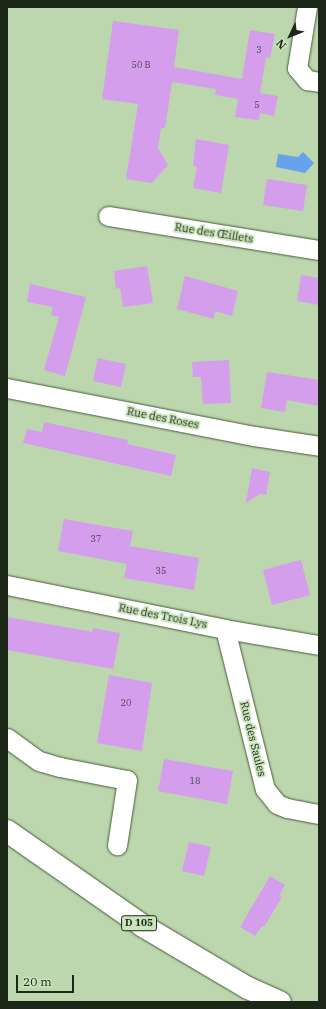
<!DOCTYPE html>
<meta charset="utf-8">
<style>
body{margin:0}
#map{position:relative;width:326px;height:1009px;overflow:hidden;background:#bcd7ae;font-family:"IBM Plex Serif",serif}
div>[style]{position:absolute}
.water>*{inset:0;background:#68a2ea}
.building>*{inset:0;background:#d49eec}
.roads{filter:drop-shadow(0 0 1px #465c39) drop-shadow(0 0 1px #465c39)}
.minor>*{height:19px;margin:-9.5px;padding:0 9.5px;transform-origin:9.5px;border-radius:9.5px;background:#fff}
.primary>*{height:22px;margin:-11px;padding:0 11px;transform-origin:11px;border-radius:11px;background:#fff}
span{translate:-50% -50%;white-space:nowrap;text-align:center;line-height:1.15;-webkit-text-stroke:3.5px #c9e4bb;paint-order:stroke}
.number-label{font-size:9px;color:#4b454d}
.number-label span{-webkit-text-stroke-width:0}
.shield-label span{padding:1px 3px;background:#c9e4bb;border:1px solid;border-radius:3px;-webkit-text-stroke-width:0}
.shield-label{font-size:10px;color:#1d2718;font-weight:700}
.street-label{font-size:11px;color:#1d2718}
.frame{position:absolute;inset:0;border:8px solid #1d2718;pointer-events:none}
.north{position:absolute;left:270px;top:16px;width:40px;height:40px;-webkit-text-stroke:3px #c9e4bb;paint-order:stroke;rotate:227deg;font-size:11px;font-weight:700;line-height:16px;text-align:center;color:#1d2718}
.north::after{content:'';display:block;margin:auto;width:14px;height:18px;background:#1d2718;clip-path:polygon(50% 0,100% 100%,50% 72%,0 100%)}
.scale{position:absolute;left:16px;top:975px;width:58px;height:18px;box-sizing:border-box;border:2px solid #1d2718;border-top:0;padding-left:5px;font-size:12px;line-height:14px;white-space:nowrap;color:#1d2718;-webkit-text-stroke:3px #c9e4bb;paint-order:stroke}
</style>
<div id="map">
<div class="water">
<div style="clip-path:polygon(303px 152px,314px 163px,305px 173px,276px 167px,278px 154px,298px 157px)"></div>
</div>
<div class="building">
<div style="clip-path:polygon(113px 21px,179px 30px,174px 67px,242px 79px,250px 30px,275px 34px,270px 58px,266px 57px,260px 93px,278px 96px,274px 116px,260px 113px,259px 120px,235px 117px,238px 99px,215px 95px,216px 89px,172px 82px,165px 128px,161px 128px,158px 148px,168px 165px,152px 183px,126px 179px,138px 104px,102px 99px)"></div>
<div style="clip-path:polygon(196px 139px,229px 145px,221px 193px,193px 188px,197px 167px,193px 166px)"></div>
<div style="clip-path:polygon(267px 179px,307px 185px,303px 211px,263px 205px)"></div>
<div style="clip-path:polygon(147px 266px,153px 303px,123px 307px,120px 288px,116px 289px,114px 271px)"></div>
<div style="clip-path:polygon(301px 275px,319px 278px,319px 305px,297px 301px)"></div>
<div style="clip-path:polygon(185px 276px,238px 291px,232px 316px,215px 311px,214px 319px,177px 309px)"></div>
<div style="clip-path:polygon(30px 284px,86px 297px,65px 376px,44px 370px,59px 317px,51px 315px,53px 307px,27px 302px)"></div>
<div style="clip-path:polygon(98px 358px,126px 364px,121px 387px,93px 381px)"></div>
<div style="clip-path:polygon(229px 360px,231px 403px,203px 404px,201px 377px,193px 377px,192px 362px)"></div>
<div style="clip-path:polygon(267px 372px,319px 380px,319px 406px,287px 400px,285px 412px,261px 408px)"></div>
<div style="clip-path:polygon(44px 422px,128px 440px,127px 444px,176px 455px,171px 476px,23px 443px,27px 429px,42px 432px)"></div>
<div style="clip-path:polygon(252px 468px,270px 472px,266px 495px,260px 494px,246px 503px)"></div>
<div style="clip-path:polygon(64px 519px,133px 531px,130px 546px,199px 558px,194px 590px,124px 578px,127px 564px,58px 551px)"></div>
<div style="clip-path:polygon(301px 560px,310px 595px,272px 605px,263px 570px)"></div>
<div style="clip-path:polygon(7px 617px,82px 630px,92px 632px,93px 628px,120px 633px,113px 669px,7px 650px)"></div>
<div style="clip-path:polygon(109px 675px,152px 683px,142px 751px,97px 743px)"></div>
<div style="clip-path:polygon(164px 759px,233px 771px,227px 804px,158px 791px)"></div>
<div style="clip-path:polygon(189px 842px,211px 847px,204px 876px,182px 871px)"></div>
<div style="clip-path:polygon(270px 876px,285px 885px,279px 896px,282px 897px,264px 927px,262px 926px,255px 936px,240px 927px)"></div>
</div>
<div class="roads">
<div class="minor">
<div style="left:307px;top:7px;width:62px;rotate:99.3deg"></div>
<div style="left:297px;top:68px;width:16px;rotate:50deg"></div>
<div style="left:307px;top:80px;width:12px;rotate:9deg"></div>
<div style="left:108px;top:216px;width:214px;rotate:9.2deg"></div>
<div style="left:7px;top:388px;width:252px;rotate:11deg"></div>
<div style="left:254px;top:436px;width:66px;rotate:8.7deg"></div>
<div style="left:7px;top:585px;width:222px;rotate:11.4deg"></div>
<div style="left:225px;top:629px;width:95px;rotate:9.7deg"></div>
<div style="left:225px;top:629px;width:165px;rotate:76deg"></div>
<div style="left:265px;top:789px;width:19px;rotate:51deg"></div>
<div style="left:277px;top:804px;width:11px;rotate:22deg"></div>
<div style="left:287px;top:808px;width:33px;rotate:11deg"></div>
<div style="left:7px;top:738px;width:39px;rotate:36deg"></div>
<div style="left:39px;top:761px;width:22px;rotate:16deg"></div>
<div style="left:60px;top:767px;width:68px;rotate:11deg"></div>
<div style="left:127px;top:780px;width:66px;rotate:98.7deg"></div>
</div>
<div class="primary">
<div style="left:7px;top:831px;width:166px;rotate:34.9deg"></div>
<div style="left:143px;top:926px;width:122px;rotate:30.6deg"></div>
<div style="left:248px;top:988px;width:35px;rotate:24deg"></div>
</div>
</div>
<div class="number-label">
<span style="left:259px;top:50px">3</span>
<span style="left:141px;top:65px">50 B</span>
<span style="left:257px;top:105px">5</span>
<span style="left:96px;top:539px">37</span>
<span style="left:161px;top:571px">35</span>
<span style="left:126px;top:703px">20</span>
<span style="left:195px;top:781px">18</span>
</div>
<div class="shield-label">
<span style="left:139px;top:923px">D 105</span>
</div>
<div class="street-label">
<span style="left:214px;top:233px;rotate:9deg">Rue des Œillets</span>
<span style="left:163px;top:418px;rotate:11deg">Rue des Roses</span>
<span style="left:163px;top:616px;rotate:11deg">Rue des Trois Lys</span>
<span style="left:253px;top:739px;rotate:76deg">Rue des Saules</span>
</div>
<div class="frame"></div>
<div class="north">N</div>
<div class="scale">20 m</div>
</div>
